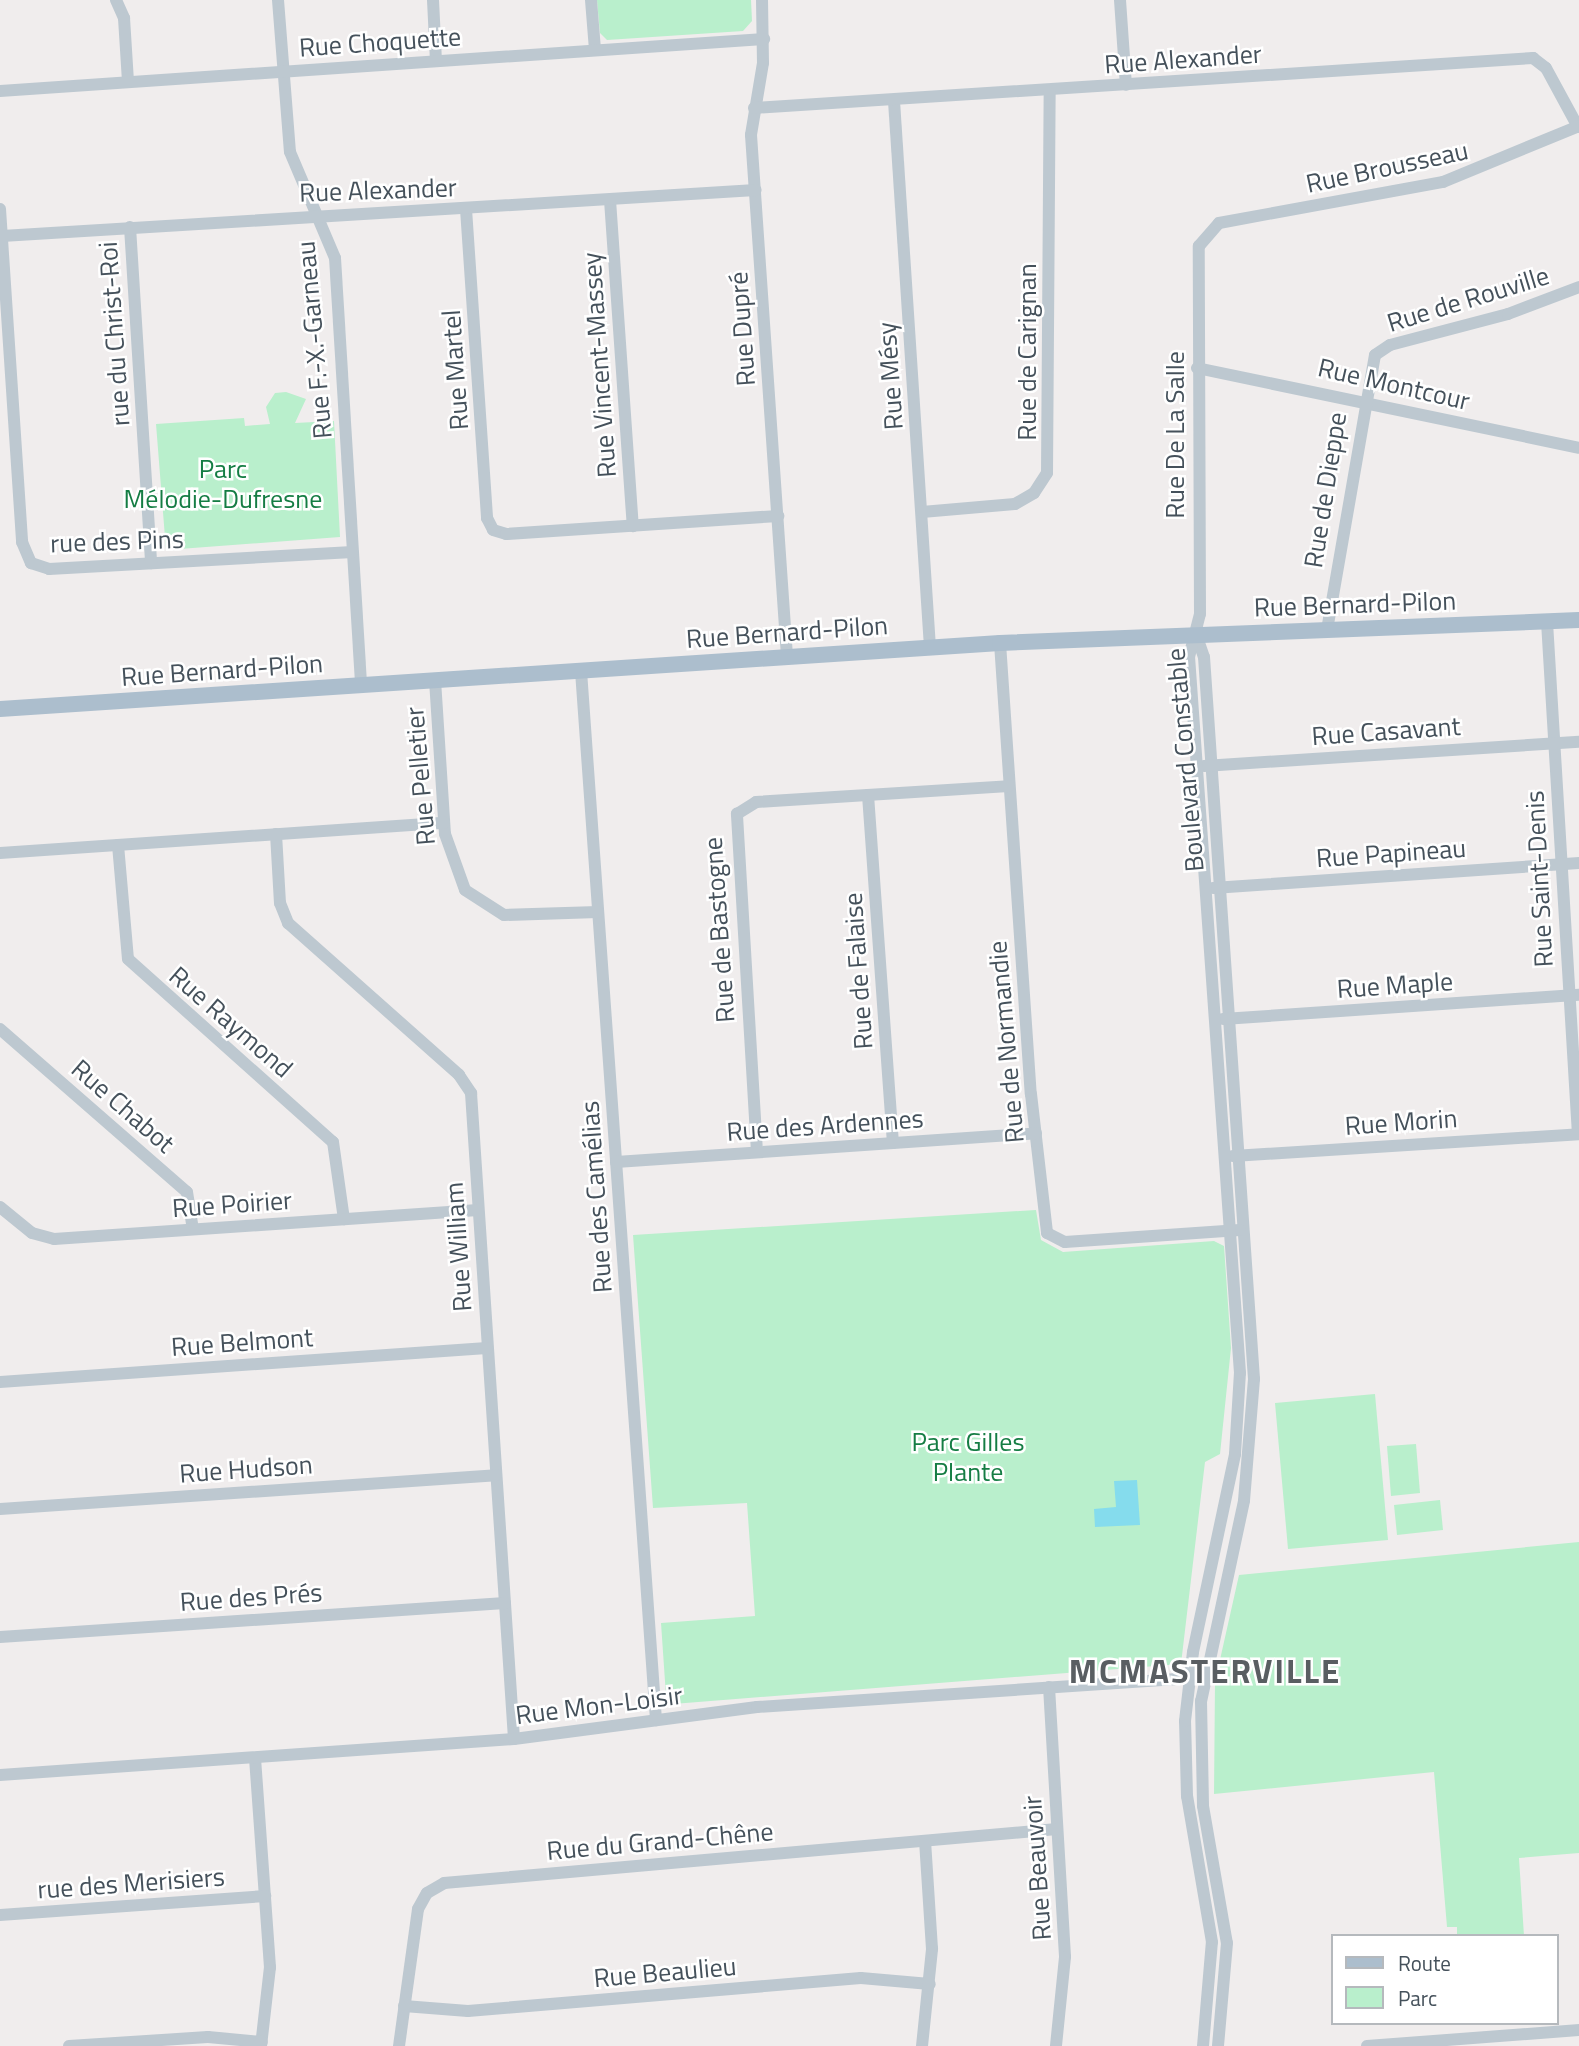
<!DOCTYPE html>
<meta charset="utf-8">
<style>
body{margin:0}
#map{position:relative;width:1579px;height:2046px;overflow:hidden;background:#f0eded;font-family:"Titillium Web",sans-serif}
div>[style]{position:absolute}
.green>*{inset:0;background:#b9efcc}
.water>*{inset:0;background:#85dced}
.minor>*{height:12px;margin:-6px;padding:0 6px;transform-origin:6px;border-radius:6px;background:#bdc8d0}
.major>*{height:16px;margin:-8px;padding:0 8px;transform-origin:8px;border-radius:8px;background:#acbecd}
span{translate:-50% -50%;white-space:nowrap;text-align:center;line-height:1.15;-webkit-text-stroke:5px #fff;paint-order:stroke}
.street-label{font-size:26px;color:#45515b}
.park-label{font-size:26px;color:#157d44}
.district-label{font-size:33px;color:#595e62;font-weight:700;letter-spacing:2px}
.legend{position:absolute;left:1331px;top:1934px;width:228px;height:91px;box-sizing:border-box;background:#fff;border:2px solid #b5b9bd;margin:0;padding:9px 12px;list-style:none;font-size:21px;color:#45515b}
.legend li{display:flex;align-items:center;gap:14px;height:35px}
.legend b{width:35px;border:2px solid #b5b9bd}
</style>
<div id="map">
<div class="green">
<div style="clip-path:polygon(597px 0,751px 0,752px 21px,743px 31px,607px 40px,600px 33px)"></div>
<div style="clip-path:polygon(286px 392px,306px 399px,295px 423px,334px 421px,340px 537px,166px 550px,156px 424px,244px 418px,245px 426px,270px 424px,266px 407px,275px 393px)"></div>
<div style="clip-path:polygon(1036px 1210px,1041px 1240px,1063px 1252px,1214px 1241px,1224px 1246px,1231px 1348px,1220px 1454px,1205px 1462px,1181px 1664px,673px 1704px,666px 1696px,661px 1623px,755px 1616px,747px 1503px,653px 1508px,633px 1235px)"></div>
<div style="clip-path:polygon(1375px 1394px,1388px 1540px,1288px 1549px,1275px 1403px)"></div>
<div style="clip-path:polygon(1416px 1444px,1420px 1493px,1391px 1496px,1387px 1446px)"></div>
<div style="clip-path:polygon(1440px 1500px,1443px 1530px,1397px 1535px,1394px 1505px)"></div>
<div style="clip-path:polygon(1579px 1542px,1579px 1853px,1519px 1858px,1524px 1936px,1457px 1936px,1457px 1927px,1447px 1927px,1434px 1772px,1214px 1794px,1215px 1682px,1239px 1575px)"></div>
</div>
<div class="water">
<div style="clip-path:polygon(1137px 1480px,1140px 1525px,1095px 1527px,1094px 1509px,1116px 1507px,1114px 1481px)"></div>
</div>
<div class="minor">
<div style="left:116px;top:0;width:20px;rotate:66deg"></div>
<div style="left:124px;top:18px;width:64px;rotate:86.4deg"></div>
<div style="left:278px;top:0;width:152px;rotate:85.5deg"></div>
<div style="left:290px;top:152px;width:115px;rotate:67deg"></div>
<div style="left:335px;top:258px;width:428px;rotate:86.5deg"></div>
<div style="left:433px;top:0;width:61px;rotate:87.2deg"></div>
<div style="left:591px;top:0;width:50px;rotate:85.4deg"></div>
<div style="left:762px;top:0;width:63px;rotate:89.1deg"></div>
<div style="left:763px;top:63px;width:73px;rotate:99.5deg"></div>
<div style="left:751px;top:135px;width:522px;rotate:86.05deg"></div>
<div style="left:1120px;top:0;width:85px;rotate:86deg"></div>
<div style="left:0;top:91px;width:766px;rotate:-3.89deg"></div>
<div style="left:894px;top:101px;width:547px;rotate:86.23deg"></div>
<div style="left:754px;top:108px;width:781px;rotate:-3.67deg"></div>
<div style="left:1533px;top:58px;width:16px;rotate:38deg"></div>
<div style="left:1546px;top:68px;width:67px;rotate:61.5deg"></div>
<div style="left:610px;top:200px;width:327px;rotate:86deg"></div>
<div style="left:0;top:209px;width:334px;rotate:86.2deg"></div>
<div style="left:22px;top:542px;width:23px;rotate:67deg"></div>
<div style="left:31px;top:563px;width:19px;rotate:18deg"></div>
<div style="left:49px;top:569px;width:304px;rotate:-3.2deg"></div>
<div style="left:466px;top:209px;width:310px;rotate:86.1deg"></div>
<div style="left:487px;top:518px;width:13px;rotate:63deg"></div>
<div style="left:493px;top:530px;width:14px;rotate:17deg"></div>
<div style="left:506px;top:534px;width:273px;rotate:-3.8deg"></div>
<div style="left:130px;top:227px;width:337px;rotate:86.4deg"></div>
<div style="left:2px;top:236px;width:755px;rotate:-3.49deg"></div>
<div style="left:1197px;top:368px;width:390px;rotate:11.8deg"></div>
<div style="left:922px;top:512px;width:93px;rotate:-4.9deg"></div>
<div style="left:1015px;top:504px;width:22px;rotate:-30deg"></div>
<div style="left:1034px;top:493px;width:24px;rotate:-57deg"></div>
<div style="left:1047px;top:473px;width:382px;rotate:-89.6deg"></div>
<div style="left:1547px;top:622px;width:513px;rotate:86.54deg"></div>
<div style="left:1327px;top:630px;width:279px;rotate:-80.1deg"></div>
<div style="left:1375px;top:355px;width:18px;rotate:-34deg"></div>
<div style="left:1390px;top:345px;width:122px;rotate:-14.7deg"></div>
<div style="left:1508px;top:314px;width:76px;rotate:-20.8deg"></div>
<div style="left:1196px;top:634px;width:24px;rotate:71deg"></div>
<div style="left:1204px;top:657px;width:724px;rotate:86.04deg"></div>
<div style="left:1254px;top:1379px;width:122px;rotate:94.7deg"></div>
<div style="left:1244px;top:1501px;width:205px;rotate:102.1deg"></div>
<div style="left:1201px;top:1701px;width:105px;rotate:88.9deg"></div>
<div style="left:1203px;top:1806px;width:139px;rotate:80.1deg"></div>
<div style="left:1227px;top:1943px;width:103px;rotate:95deg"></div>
<div style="left:1000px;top:643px;width:452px;rotate:86.1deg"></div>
<div style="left:1031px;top:1094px;width:140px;rotate:83.4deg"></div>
<div style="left:1047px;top:1233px;width:20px;rotate:27deg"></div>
<div style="left:1065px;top:1242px;width:175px;rotate:-3.9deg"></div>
<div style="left:581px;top:671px;width:1052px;rotate:85.91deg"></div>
<div style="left:435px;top:680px;width:154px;rotate:86.3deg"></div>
<div style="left:445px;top:834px;width:59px;rotate:70.3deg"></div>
<div style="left:465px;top:890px;width:46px;rotate:32.7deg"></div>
<div style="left:504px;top:915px;width:94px;rotate:-1.8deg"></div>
<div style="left:1204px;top:766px;width:376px;rotate:-3.7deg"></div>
<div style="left:868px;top:795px;width:349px;rotate:85.9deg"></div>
<div style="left:276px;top:834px;width:69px;rotate:86.7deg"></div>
<div style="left:280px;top:903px;width:22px;rotate:68deg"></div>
<div style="left:288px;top:923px;width:229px;rotate:41.6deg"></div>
<div style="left:459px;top:1075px;width:22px;rotate:56deg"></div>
<div style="left:471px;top:1093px;width:647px;rotate:86.19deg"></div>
<div style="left:118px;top:845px;width:114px;rotate:85deg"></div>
<div style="left:128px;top:959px;width:275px;rotate:41.8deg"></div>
<div style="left:333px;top:1142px;width:78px;rotate:81.9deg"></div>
<div style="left:0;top:853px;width:445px;rotate:-3.9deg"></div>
<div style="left:1213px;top:888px;width:367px;rotate:-3.9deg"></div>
<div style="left:1223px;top:1019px;width:357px;rotate:-3.9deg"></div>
<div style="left:0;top:1029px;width:248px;rotate:41.1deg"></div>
<div style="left:187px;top:1192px;width:37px;rotate:81deg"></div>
<div style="left:757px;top:1152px;width:339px;rotate:-93.4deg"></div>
<div style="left:737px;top:814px;width:22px;rotate:-32deg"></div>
<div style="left:756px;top:802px;width:253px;rotate:-3.6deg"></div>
<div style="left:1233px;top:1156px;width:347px;rotate:-3.6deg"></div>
<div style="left:616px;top:1162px;width:421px;rotate:-3.9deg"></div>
<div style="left:0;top:1207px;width:41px;rotate:39.1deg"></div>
<div style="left:32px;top:1233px;width:23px;rotate:15deg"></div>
<div style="left:54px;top:1239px;width:425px;rotate:-3.9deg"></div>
<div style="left:0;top:1382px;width:488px;rotate:-4deg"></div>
<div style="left:0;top:1509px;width:497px;rotate:-3.9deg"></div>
<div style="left:0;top:1637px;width:506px;rotate:-3.85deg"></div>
<div style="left:1049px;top:1687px;width:270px;rotate:86.6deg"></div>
<div style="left:1065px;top:1957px;width:89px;rotate:95.8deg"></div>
<div style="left:255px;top:1758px;width:210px;rotate:85.9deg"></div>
<div style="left:270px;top:1967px;width:80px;rotate:96.5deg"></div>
<div style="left:0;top:1775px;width:515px;rotate:-4.01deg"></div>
<div style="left:514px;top:1739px;width:245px;rotate:-7.5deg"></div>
<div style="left:757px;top:1707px;width:440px;rotate:-3.8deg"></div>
<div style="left:0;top:1915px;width:266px;rotate:-4.1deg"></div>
<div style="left:404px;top:2006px;width:64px;rotate:4.5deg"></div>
<div style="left:468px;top:2011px;width:394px;rotate:-4.8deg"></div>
<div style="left:861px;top:1978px;width:69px;rotate:5deg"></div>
<div style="left:69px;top:2046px;width:139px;rotate:-3.7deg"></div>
<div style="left:208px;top:2037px;width:54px;rotate:5.3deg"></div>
<div style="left:399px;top:2046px;width:138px;rotate:-82.1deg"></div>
<div style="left:418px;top:1909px;width:18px;rotate:-61deg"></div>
<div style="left:427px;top:1893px;width:20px;rotate:-30deg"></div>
<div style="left:444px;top:1883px;width:615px;rotate:-5.03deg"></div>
<div style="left:922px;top:2046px;width:98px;rotate:-84.1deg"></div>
<div style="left:932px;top:1949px;width:108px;rotate:-93.7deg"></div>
<div style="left:1203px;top:2046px;width:104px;rotate:-85.1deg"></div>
<div style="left:1212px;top:1942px;width:148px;rotate:-99.7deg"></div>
<div style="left:1187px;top:1796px;width:75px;rotate:-91.5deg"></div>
<div style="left:1185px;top:1721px;width:69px;rotate:-83.4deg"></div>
<div style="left:1193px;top:1652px;width:202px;rotate:-78deg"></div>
<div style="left:1235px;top:1454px;width:81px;rotate:-86.5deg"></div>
<div style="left:1240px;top:1373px;width:718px;rotate:-94.07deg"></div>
<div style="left:1189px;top:657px;width:44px;rotate:-75.7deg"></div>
<div style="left:1200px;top:614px;width:368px;rotate:-90.2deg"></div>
<div style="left:1199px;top:246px;width:30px;rotate:-49deg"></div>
<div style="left:1219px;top:223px;width:228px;rotate:-10.4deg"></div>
<div style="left:1443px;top:182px;width:147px;rotate:-22.4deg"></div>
<div style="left:1367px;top:2046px;width:213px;rotate:-4.3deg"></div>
</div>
<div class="major">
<div style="left:0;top:709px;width:1002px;rotate:-3.78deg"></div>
<div style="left:1000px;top:643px;width:579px;rotate:-2.27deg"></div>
</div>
<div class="street-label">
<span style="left:380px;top:42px;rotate:-4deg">Rue Choquette</span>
<span style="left:1183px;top:59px;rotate:-4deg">Rue Alexander</span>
<span style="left:1387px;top:167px;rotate:-12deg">Rue Brousseau</span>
<span style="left:378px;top:190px;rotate:-2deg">Rue Alexander</span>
<span style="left:1468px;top:299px;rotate:-17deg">Rue de Rouville</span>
<span style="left:742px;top:329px;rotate:-94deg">Rue Dupré</span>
<span style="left:114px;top:334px;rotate:-94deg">rue du Christ-Roi</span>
<span style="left:314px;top:340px;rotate:-95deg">Rue F.-X.-Garneau</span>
<span style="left:1027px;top:352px;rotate:-90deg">Rue de Carignan</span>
<span style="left:599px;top:365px;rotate:-94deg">Rue Vincent-Massey</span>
<span style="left:455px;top:370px;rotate:-94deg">Rue Martel</span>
<span style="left:890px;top:376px;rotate:-94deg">Rue Mésy</span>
<span style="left:1394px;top:384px;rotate:13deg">Rue Montcour</span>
<span style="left:1175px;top:435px;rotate:-90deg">Rue De La Salle</span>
<span style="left:1325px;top:490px;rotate:-81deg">Rue de Dieppe</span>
<span style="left:117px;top:541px;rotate:-2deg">rue des Pins</span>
<span style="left:1355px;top:604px;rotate:-2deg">Rue Bernard-Pilon</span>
<span style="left:787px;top:632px;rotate:-4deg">Rue Bernard-Pilon</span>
<span style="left:222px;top:670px;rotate:-4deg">Rue Bernard-Pilon</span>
<span style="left:1386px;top:731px;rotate:-4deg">Rue Casavant</span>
<span style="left:1185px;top:760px;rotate:-95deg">Boulevard Constable</span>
<span style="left:420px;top:776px;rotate:-95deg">Rue Pelletier</span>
<span style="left:1391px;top:853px;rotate:-4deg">Rue Papineau</span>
<span style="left:1539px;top:879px;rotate:-93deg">Rue Saint-Denis</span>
<span style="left:719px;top:930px;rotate:-94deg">Rue de Bastogne</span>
<span style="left:858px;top:971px;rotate:-94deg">Rue de Falaise</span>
<span style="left:1395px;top:985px;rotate:-4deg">Rue Maple</span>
<span style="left:231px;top:1022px;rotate:41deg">Rue Raymond</span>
<span style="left:1006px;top:1042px;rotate:-95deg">Rue de Normandie</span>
<span style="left:123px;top:1106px;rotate:41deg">Rue Chabot</span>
<span style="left:1401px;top:1122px;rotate:-4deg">Rue Morin</span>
<span style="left:825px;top:1125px;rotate:-4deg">Rue des Ardennes</span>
<span style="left:596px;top:1197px;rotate:-94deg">Rue des Camélias</span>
<span style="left:232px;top:1204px;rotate:-4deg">Rue Poirier</span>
<span style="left:458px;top:1247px;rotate:-94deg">Rue William</span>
<span style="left:242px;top:1342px;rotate:-4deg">Rue Belmont</span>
<span style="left:246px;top:1469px;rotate:-4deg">Rue Hudson</span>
<span style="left:251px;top:1597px;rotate:-4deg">Rue des Prés</span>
<span style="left:599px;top:1705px;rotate:-7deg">Rue Mon-Loisir</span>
<span style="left:660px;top:1841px;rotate:-5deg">Rue du Grand-Chêne</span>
<span style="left:1037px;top:1868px;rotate:-94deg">Rue Beauvoir</span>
<span style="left:131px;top:1883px;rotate:-4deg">rue des Merisiers</span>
<span style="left:665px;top:1972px;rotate:-5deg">Rue Beaulieu</span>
</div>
<div class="park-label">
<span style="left:223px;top:484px">Parc<br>Mélodie-Dufresne</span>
<span style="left:968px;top:1457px">Parc Gilles<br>Plante</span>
</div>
<div class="district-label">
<span style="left:1205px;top:1672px">MCMASTERVILLE</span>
</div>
<ul class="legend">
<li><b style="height:9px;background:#acbecd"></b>Route</li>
<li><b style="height:19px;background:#b9efcc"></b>Parc</li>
</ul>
</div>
